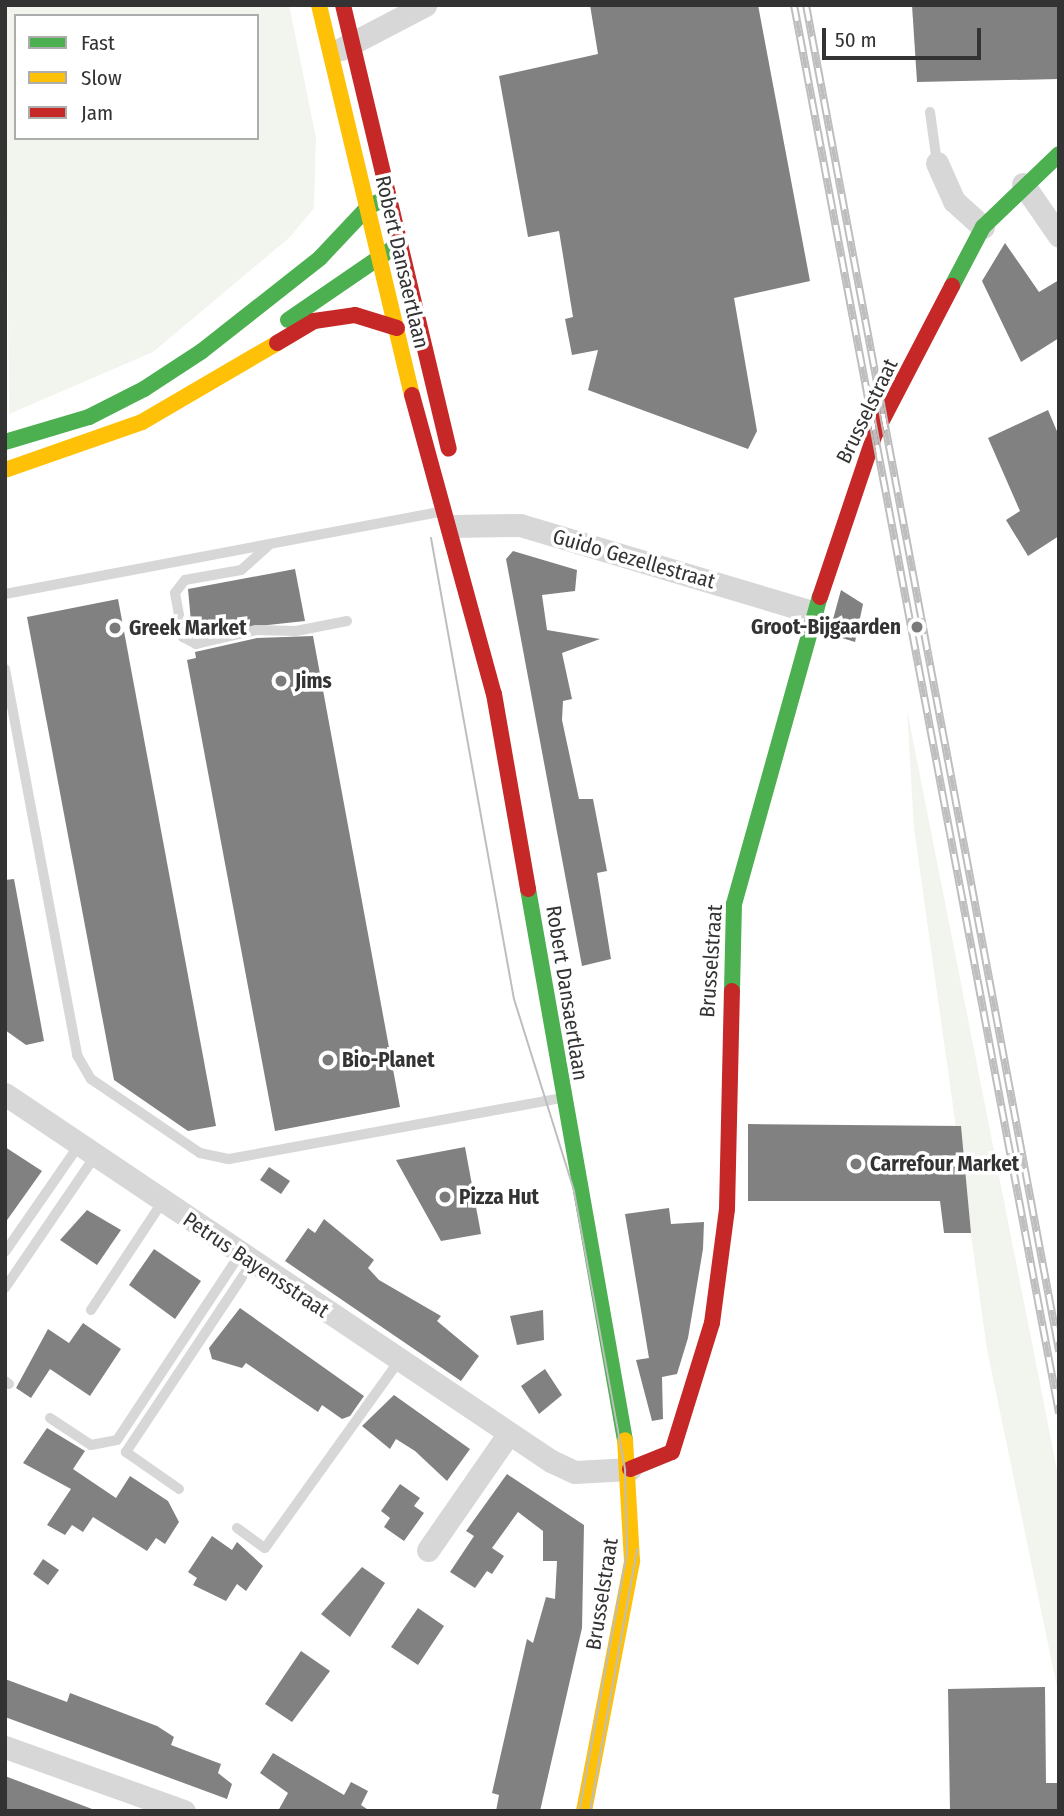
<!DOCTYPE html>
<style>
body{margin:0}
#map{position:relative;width:1064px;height:1816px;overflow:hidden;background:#fff;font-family:"Fira Sans Condensed",sans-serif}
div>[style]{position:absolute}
.green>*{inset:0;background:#f1f5ed}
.building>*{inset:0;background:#818181}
.lane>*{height:10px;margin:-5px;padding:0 5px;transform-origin:5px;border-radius:5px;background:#d7d7d7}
.street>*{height:23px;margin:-11.5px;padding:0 11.5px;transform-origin:11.5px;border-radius:11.5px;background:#d7d7d7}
.fast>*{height:16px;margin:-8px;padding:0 8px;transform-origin:8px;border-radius:8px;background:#4caf50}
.slow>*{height:16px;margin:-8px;padding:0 8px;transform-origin:8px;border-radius:8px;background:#ffc107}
.jam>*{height:16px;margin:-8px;padding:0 8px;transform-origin:8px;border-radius:8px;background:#c62828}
.tram>*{height:2px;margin:-1px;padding:0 1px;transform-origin:1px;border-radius:1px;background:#bebebe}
.rail>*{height:8px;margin-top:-4px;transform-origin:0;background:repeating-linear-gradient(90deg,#fff 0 16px,#bebebe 0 32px);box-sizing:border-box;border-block:2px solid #bebebe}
.dots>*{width:19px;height:19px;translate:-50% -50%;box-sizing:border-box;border:4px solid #fff;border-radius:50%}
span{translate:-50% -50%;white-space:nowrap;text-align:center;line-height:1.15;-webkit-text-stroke:7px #fff;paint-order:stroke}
.street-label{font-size:21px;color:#333}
.poi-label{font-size:21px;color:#333;font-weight:700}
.right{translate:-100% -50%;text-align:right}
.left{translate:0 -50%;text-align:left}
.frame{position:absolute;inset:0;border:7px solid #333;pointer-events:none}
.legend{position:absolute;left:14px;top:14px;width:245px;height:126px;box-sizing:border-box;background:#fff;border:2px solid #adadad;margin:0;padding:9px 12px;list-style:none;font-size:21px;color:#333}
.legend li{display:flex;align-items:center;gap:14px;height:35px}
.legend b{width:35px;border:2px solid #adadad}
.scale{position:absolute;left:822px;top:28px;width:159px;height:32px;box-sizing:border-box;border:4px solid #333;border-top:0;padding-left:9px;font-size:21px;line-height:24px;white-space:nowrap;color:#333;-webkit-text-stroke:5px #fff;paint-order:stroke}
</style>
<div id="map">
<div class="green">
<div style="clip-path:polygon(evenodd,5px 5px,289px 5px,316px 138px,314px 208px,290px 237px,153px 352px,9px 414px,5px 5px,16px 16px,257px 16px,257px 138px,16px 138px,16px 16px)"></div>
<div style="clip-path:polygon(907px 710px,1059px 1480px,1059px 1697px,987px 1349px,914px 828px)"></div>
</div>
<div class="building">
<div style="clip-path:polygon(590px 5px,758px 5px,810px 281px,734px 298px,757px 431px,748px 449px,588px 390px,598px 350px,572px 355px,565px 319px,573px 317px,559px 231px,528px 237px,499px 76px,598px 54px)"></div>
<div style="clip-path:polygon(912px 5px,1059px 5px,1059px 79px,917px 82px)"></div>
<div style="clip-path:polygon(1005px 243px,1039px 292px,1059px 280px,1059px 338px,1021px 362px,982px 281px)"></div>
<div style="clip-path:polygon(1048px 410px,1059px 436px,1059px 536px,1028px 556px,1006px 520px,1020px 511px,988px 438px)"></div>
<div style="clip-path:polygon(513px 551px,577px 570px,575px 591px,542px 595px,547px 630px,600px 639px,562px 653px,572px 699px,563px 701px,562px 720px,579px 799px,593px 799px,607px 871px,597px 873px,611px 959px,582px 966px,506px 559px)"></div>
<div style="clip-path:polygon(295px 569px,305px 621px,192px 633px,188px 589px)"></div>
<div style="clip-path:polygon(841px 590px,863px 604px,855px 642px,829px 634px)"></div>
<div style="clip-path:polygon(118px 599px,216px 1126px,188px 1131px,114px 1080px,27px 617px)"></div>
<div style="clip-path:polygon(313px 636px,400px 1107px,275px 1131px,187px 660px,196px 658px,195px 652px,257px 638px)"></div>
<div style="clip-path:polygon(14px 879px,44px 1041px,26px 1045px,5px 1030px,5px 880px)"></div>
<div style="clip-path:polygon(748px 1124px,961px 1126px,971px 1233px,944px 1233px,940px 1201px,748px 1201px)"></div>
<div style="clip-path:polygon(5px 1147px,42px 1171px,5px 1223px)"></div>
<div style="clip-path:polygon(465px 1147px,481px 1234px,441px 1241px,396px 1160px)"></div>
<div style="clip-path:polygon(269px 1167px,290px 1181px,281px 1194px,260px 1180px)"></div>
<div style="clip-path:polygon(669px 1208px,671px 1224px,704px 1222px,703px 1249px,688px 1338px,677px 1374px,662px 1377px,663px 1419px,652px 1421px,636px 1360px,649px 1358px,625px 1214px)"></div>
<div style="clip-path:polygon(87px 1210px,121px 1230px,97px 1265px,60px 1240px)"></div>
<div style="clip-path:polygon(324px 1219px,374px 1260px,368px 1268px,379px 1280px,441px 1316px,437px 1321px,479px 1356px,461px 1381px,285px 1261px,308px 1228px,315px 1233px)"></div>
<div style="clip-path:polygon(154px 1249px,201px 1281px,175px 1319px,129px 1285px)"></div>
<div style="clip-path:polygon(240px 1308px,364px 1396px,350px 1416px,342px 1419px,322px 1405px,318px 1412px,246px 1363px,242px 1368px,212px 1359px,209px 1348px)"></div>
<div style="clip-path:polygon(543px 1310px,544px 1340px,517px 1345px,510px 1316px)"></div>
<div style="clip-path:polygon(83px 1323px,121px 1349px,90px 1396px,50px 1369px,31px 1398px,16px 1388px,48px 1329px,69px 1343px)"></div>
<div style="clip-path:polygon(545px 1369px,562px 1395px,539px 1414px,521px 1386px)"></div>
<div style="clip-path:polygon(394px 1395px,470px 1449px,447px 1481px,415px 1451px,396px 1439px,390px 1449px,362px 1426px)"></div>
<div style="clip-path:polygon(47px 1428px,85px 1451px,73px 1469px,116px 1498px,130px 1476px,168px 1501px,179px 1522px,165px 1544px,156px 1538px,147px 1551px,93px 1517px,83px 1532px,72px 1525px,65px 1535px,47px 1525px,71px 1489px,23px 1463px)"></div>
<div style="clip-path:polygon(507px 1474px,584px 1525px,582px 1628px,540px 1811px,496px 1811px,499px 1795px,492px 1793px,527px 1639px,533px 1643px,546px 1597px,555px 1599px,557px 1561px,543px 1561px,543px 1531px,518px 1512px,492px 1548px,504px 1556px,492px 1574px,487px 1571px,475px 1588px,450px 1572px,474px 1536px,466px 1531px)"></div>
<div style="clip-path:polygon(400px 1484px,420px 1498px,414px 1506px,424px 1513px,404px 1541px,384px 1527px,390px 1518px,381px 1511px)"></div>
<div style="clip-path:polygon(212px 1536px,232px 1550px,237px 1542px,263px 1566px,246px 1591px,237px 1584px,226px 1601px,193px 1585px,197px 1578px,188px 1572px)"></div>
<div style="clip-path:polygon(43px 1559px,59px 1570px,48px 1585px,33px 1574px)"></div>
<div style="clip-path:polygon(362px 1567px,385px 1583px,350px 1637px,321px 1614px)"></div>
<div style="clip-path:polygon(418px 1608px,444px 1626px,418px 1665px,391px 1647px)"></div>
<div style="clip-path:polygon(301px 1651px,330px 1671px,292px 1722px,265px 1704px)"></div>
<div style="clip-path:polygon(5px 1679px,67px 1702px,70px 1693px,157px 1726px,174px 1737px,171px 1745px,221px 1764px,218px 1773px,232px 1784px,227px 1799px,5px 1717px)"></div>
<div style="clip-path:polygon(1045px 1687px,1046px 1783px,1059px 1783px,1059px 1811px,950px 1811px,948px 1689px)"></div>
<div style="clip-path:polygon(273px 1753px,344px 1795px,351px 1782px,368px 1791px,361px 1805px,370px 1811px,278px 1811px,288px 1793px,260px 1773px)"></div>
<div style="clip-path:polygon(5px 1776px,92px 1809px,92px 1811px,5px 1811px)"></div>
</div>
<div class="lane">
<div style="left:930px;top:112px;width:51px;rotate:82.2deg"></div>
<div style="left:268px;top:546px;width:36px;rotate:138deg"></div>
<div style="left:241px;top:570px;width:57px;rotate:169.9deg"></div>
<div style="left:185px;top:580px;width:16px;rotate:128deg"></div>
<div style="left:175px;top:593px;width:45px;rotate:79.7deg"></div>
<div style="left:183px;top:637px;width:15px;rotate:28deg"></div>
<div style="left:196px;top:644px;width:62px;rotate:-13.1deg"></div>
<div style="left:256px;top:630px;width:40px;rotate:1.4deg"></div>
<div style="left:296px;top:631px;width:52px;rotate:-11.1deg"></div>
<div style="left:5px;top:594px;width:447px;rotate:-10.7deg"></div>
<div style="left:5px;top:669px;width:393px;rotate:79.4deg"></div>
<div style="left:77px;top:1055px;width:28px;rotate:60deg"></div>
<div style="left:91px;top:1079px;width:132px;rotate:34.2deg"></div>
<div style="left:200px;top:1153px;width:30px;rotate:12deg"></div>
<div style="left:229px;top:1159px;width:340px;rotate:-10.4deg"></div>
<div style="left:5px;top:1252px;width:130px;rotate:-55.3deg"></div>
<div style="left:5px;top:1288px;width:160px;rotate:-55.7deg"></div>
<div style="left:91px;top:1310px;width:131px;rotate:-56.6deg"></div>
<div style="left:5px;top:1381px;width:5px;rotate:37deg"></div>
<div style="left:50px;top:1418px;width:49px;rotate:33.4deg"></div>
<div style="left:91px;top:1445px;width:26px;rotate:-11deg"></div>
<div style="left:117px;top:1440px;width:223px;rotate:-56.5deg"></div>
<div style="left:179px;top:1489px;width:65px;rotate:-145.1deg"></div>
<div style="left:126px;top:1452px;width:228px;rotate:-56.4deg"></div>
<div style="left:237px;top:1528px;width:34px;rotate:36deg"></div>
<div style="left:265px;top:1548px;width:230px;rotate:-54.4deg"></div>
</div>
<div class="street">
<div style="left:341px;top:49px;width:95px;rotate:-27.6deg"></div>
<div style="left:937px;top:163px;width:42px;rotate:65.9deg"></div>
<div style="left:954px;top:201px;width:39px;rotate:42deg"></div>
<div style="left:1023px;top:184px;width:63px;rotate:55.3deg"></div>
<div style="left:453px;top:526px;width:67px;rotate:-0.9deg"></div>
<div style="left:520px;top:525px;width:305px;rotate:16.6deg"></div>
<div style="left:5px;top:1094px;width:658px;rotate:33.91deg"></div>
<div style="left:551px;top:1461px;width:26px;rotate:25deg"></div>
<div style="left:575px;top:1472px;width:55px;rotate:-3.1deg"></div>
<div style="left:428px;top:1550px;width:142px;rotate:-55.3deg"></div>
<div style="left:5px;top:1747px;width:190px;rotate:19.7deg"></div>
</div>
<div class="fast">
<div style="left:952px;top:286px;width:67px;rotate:-62.3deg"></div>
<div style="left:983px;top:227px;width:105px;rotate:-43.8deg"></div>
<div style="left:288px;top:320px;width:135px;rotate:-34.4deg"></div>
<div style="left:5px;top:442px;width:88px;rotate:-16.6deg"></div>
<div style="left:89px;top:417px;width:62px;rotate:-27deg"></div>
<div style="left:144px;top:389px;width:69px;rotate:-33.2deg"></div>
<div style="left:202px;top:351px;width:150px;rotate:-38.2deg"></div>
<div style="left:320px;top:258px;width:70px;rotate:-46.7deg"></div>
<div style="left:368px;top:207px;width:22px;rotate:-27deg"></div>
<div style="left:528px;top:889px;width:559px;rotate:80.02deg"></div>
<div style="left:732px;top:991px;width:87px;rotate:-88.7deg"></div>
<div style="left:734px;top:904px;width:319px;rotate:-74.4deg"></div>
</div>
<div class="slow">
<div style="left:319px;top:5px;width:401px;rotate:76.6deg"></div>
<div style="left:5px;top:470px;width:145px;rotate:-19.3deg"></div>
<div style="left:142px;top:422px;width:156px;rotate:-30.3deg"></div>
<div style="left:584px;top:1811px;width:255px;rotate:-79.1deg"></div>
<div style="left:632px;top:1561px;width:121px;rotate:-93.3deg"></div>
</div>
<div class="jam">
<div style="left:343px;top:5px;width:456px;rotate:76.6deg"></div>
<div style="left:277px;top:343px;width:43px;rotate:-30.7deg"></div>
<div style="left:314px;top:321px;width:41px;rotate:-8.3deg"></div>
<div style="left:355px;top:315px;width:44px;rotate:17.2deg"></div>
<div style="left:412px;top:395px;width:310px;rotate:74.7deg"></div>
<div style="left:494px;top:694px;width:198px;rotate:80.1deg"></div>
<div style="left:820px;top:597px;width:172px;rotate:-71.4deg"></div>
<div style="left:875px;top:434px;width:167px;rotate:-62.5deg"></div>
<div style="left:630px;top:1469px;width:45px;rotate:-22deg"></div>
<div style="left:672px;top:1452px;width:135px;rotate:-72.8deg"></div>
<div style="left:712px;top:1323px;width:115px;rotate:-82.5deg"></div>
<div style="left:727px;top:1209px;width:218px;rotate:-88.7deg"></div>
</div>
<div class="tram">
<div style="left:431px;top:538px;width:468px;rotate:79.8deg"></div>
<div style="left:514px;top:999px;width:201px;rotate:72.6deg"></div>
<div style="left:574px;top:1191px;width:284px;rotate:79.6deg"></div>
<div style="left:625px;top:1470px;width:83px;rotate:88.6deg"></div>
<div style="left:627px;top:1553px;width:262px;rotate:100.5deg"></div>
<div style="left:590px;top:1811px;width:266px;rotate:-79.8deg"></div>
</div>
<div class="rail">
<div style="left:794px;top:5px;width:1433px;rotate:79.34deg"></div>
<div style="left:806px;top:5px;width:1370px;rotate:79.35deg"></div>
</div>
<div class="dots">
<div style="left:917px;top:627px;background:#7a7a7a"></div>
<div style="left:115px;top:628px;background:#7a7a7a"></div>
<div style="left:281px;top:681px;background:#7a7a7a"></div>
<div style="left:328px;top:1060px;background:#7a7a7a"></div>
<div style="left:856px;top:1164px;background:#7a7a7a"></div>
<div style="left:445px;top:1197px;background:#7a7a7a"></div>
</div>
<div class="street-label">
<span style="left:402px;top:262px;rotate:77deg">Robert Dansaertlaan</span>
<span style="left:867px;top:411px;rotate:-64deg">Brusselstraat</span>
<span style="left:634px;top:559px;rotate:16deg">Guido Gezellestraat</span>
<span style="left:711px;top:961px;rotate:-86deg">Brusselstraat</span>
<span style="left:567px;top:993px;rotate:81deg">Robert Dansaertlaan</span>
<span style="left:256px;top:1265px;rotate:34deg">Petrus Bayensstraat</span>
<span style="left:602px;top:1594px;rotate:-81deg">Brusselstraat</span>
</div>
<div class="poi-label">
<span class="right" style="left:901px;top:627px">Groot-Bijgaarden</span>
<span class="left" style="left:129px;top:628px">Greek Market</span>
<span class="left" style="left:295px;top:681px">Jims</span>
<span class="left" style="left:342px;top:1060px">Bio-Planet</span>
<span class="left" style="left:870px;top:1164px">Carrefour Market</span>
<span class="left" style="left:459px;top:1197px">Pizza Hut</span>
</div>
<div class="frame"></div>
<ul class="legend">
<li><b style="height:9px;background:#4caf50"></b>Fast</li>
<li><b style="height:9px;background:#ffc107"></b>Slow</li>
<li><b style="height:9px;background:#c62828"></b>Jam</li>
</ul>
<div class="scale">50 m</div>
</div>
